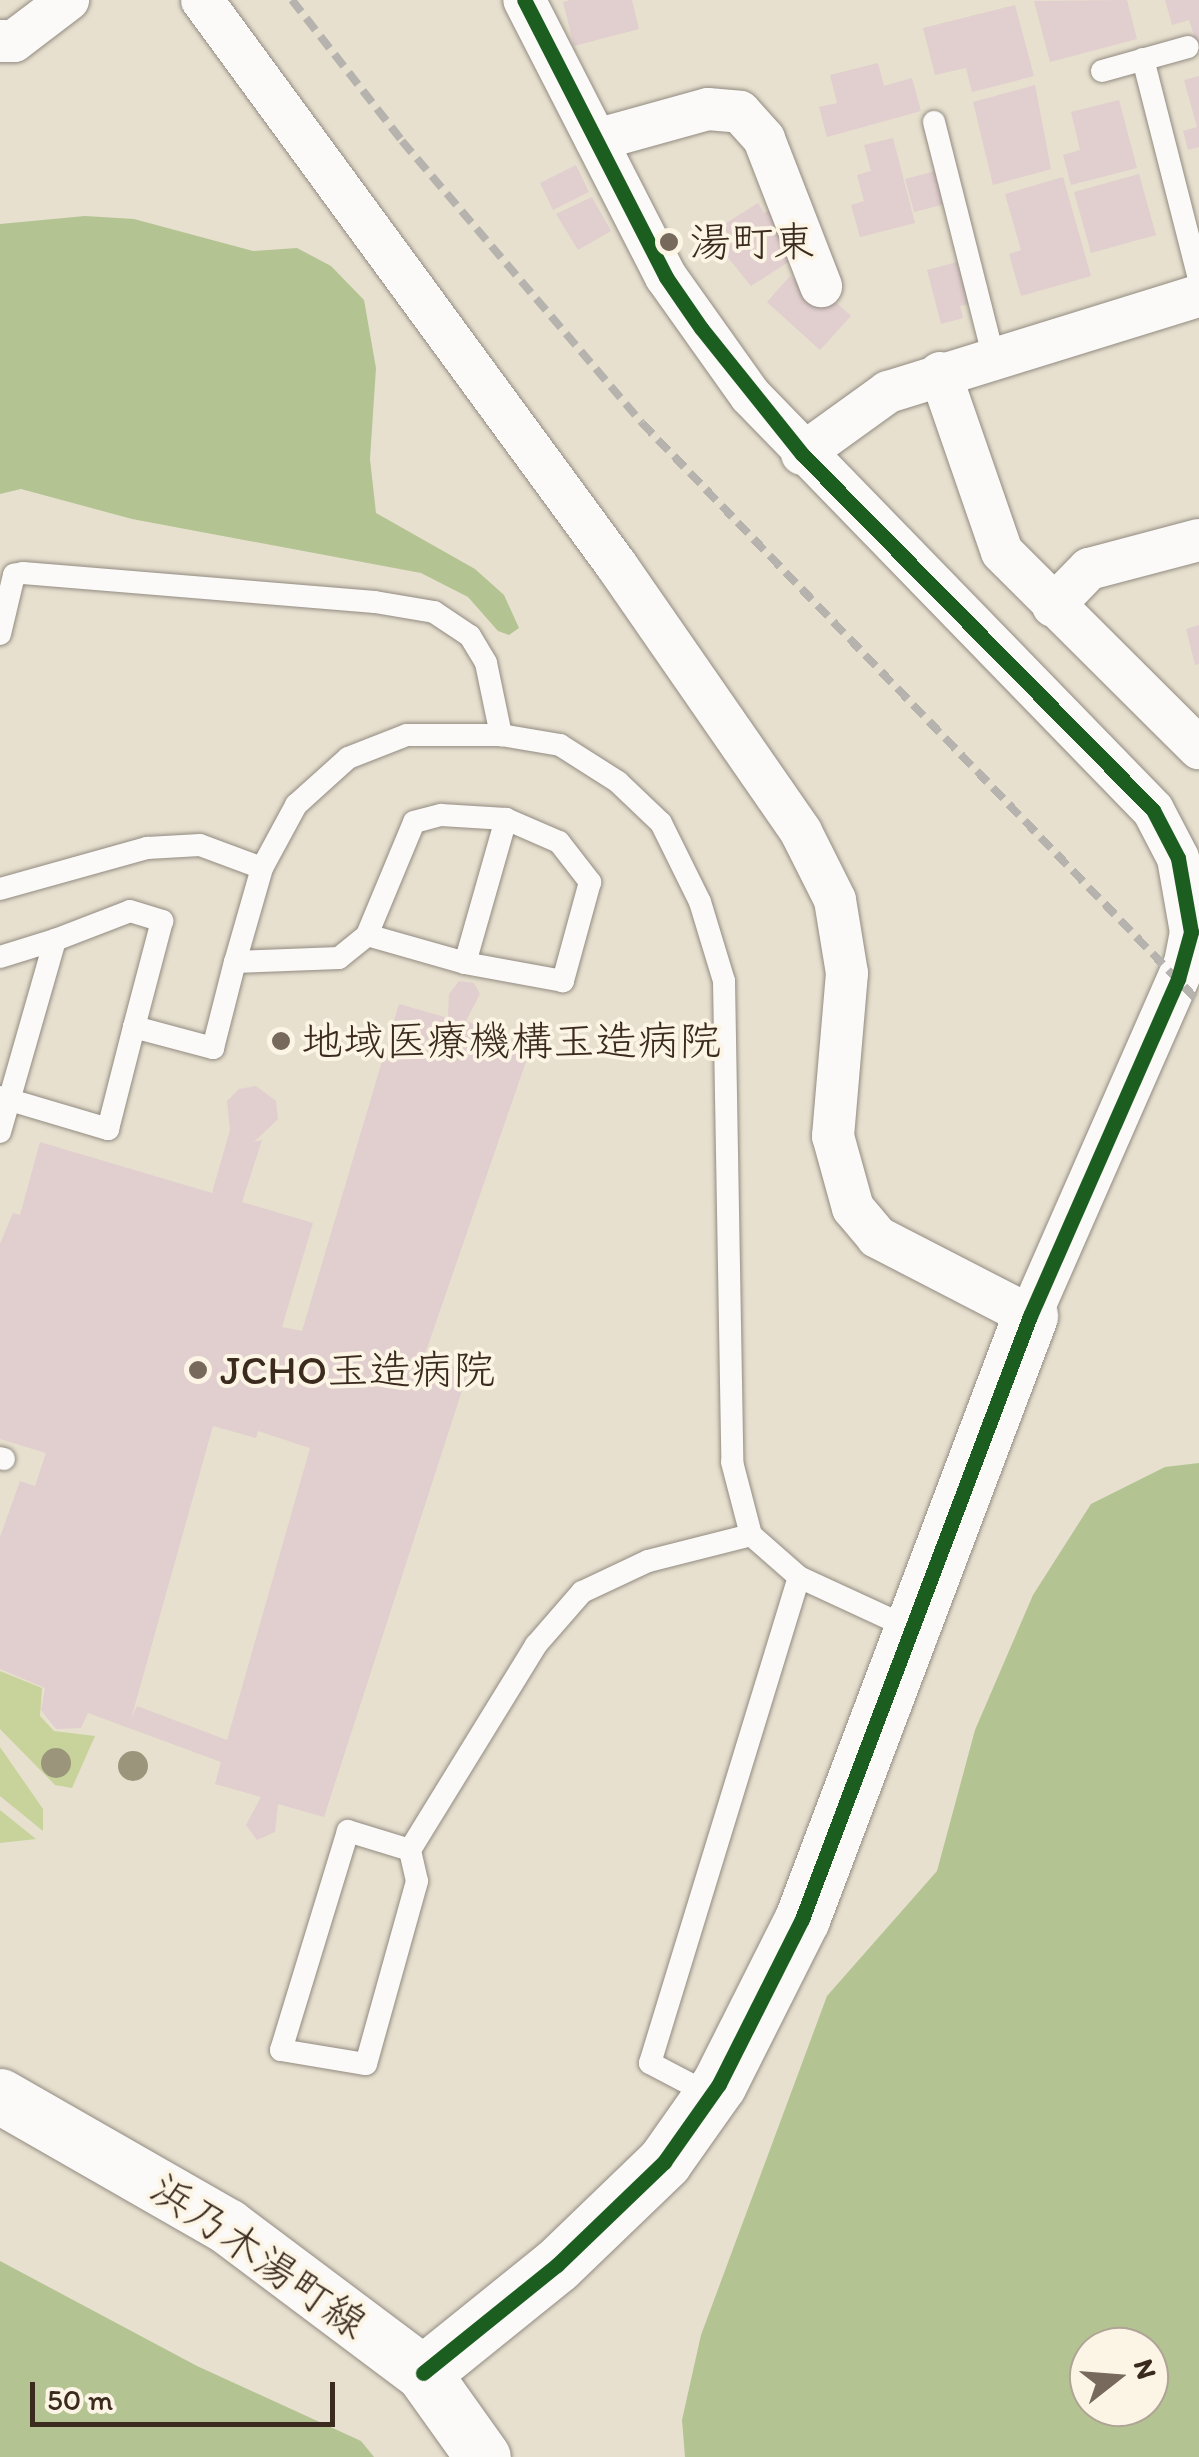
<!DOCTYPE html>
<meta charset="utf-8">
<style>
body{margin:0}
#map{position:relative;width:1199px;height:2457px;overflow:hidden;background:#e7e0cf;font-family:Itim,"Klee One",sans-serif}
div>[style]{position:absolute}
.green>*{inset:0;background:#c7d39a}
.forest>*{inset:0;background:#b3c392}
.building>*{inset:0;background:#e1cece}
.roads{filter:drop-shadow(0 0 2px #928b81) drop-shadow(0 0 2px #928b81)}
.lane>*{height:22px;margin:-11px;padding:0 11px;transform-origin:11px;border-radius:11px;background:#fbfaf8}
.street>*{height:42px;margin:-21px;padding:0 21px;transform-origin:21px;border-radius:21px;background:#fbfaf8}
.secondary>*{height:55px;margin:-27.5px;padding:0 27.5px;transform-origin:27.5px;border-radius:27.5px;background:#fbfaf8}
.rail>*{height:8px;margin-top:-4px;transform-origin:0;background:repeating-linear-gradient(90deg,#b6b3af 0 15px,transparent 0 23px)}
.cycleway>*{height:15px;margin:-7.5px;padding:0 7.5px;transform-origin:7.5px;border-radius:7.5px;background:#1b5e20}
.trees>*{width:30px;height:30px;margin:-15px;border-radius:50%;background:#9b967b}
.dots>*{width:28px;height:28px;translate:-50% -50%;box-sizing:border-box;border:5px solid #fcf5e5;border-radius:50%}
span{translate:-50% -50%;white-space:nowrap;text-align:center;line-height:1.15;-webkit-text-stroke:8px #fcf5e5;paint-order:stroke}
.poi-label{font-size:42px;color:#3b2a1e}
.left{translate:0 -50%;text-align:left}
.street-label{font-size:42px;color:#3b2a1e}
.north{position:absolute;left:1069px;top:2327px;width:100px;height:100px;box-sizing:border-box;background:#fcf5e5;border:2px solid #afa495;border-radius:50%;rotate:73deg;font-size:28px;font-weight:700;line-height:40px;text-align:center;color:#3b2a1e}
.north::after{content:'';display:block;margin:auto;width:35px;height:45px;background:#776a5c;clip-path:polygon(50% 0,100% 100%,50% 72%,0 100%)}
.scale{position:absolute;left:30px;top:2382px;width:305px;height:45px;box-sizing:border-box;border:5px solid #3b2a1e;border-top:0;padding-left:12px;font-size:30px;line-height:35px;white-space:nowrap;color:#3b2a1e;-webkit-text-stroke:8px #fcf5e5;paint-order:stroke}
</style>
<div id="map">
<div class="green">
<div style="clip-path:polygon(0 1671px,42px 1688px,40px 1716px,54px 1731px,95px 1736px,72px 1788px,55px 1785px,0 1729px)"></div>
<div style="clip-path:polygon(0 1747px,43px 1809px,43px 1831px,0 1796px)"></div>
<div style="clip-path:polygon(0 1810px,36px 1839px,0 1843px)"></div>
</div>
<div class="forest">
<div style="clip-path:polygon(85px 216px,134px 219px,253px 251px,297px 248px,331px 266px,364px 300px,376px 368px,370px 459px,376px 513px,475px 569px,504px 595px,519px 628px,509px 635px,498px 631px,468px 597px,421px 573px,132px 519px,21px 489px,0 494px,0 224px)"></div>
<div style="clip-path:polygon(evenodd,1199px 1463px,1199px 2457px,685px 2457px,682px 2420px,701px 2335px,827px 1996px,937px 1871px,975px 1730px,1033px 1595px,1091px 1504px,1165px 1467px,1199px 1463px,1089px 2347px,1149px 2347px,1149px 2407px,1089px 2407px,1089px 2347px)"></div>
<div style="clip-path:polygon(0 2261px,197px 2366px,361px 2441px,374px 2457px,0 2457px)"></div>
</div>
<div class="building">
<div style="clip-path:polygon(570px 0,632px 0,639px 29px,574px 46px,563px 2px)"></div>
<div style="clip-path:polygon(1127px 0,1137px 39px,1050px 62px,1034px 1px)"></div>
<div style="clip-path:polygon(1165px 0,1199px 0,1199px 51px,1189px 20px,1172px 25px)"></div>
<div style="clip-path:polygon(1015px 5px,1034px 76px,972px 92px,966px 68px,935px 75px,923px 28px)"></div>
<div style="clip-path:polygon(878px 63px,884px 86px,912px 78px,921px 111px,827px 137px,819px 107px,837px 103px,830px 75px)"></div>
<div style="clip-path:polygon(1199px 76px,1199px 147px,1188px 150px,1183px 131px,1197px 127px,1184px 80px)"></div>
<div style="clip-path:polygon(1035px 85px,1051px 169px,993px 185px,973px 102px)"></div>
<div style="clip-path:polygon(1119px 100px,1137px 168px,1071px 185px,1063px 155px,1080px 150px,1071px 112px)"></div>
<div style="clip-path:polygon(893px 138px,915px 223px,860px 237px,851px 205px,864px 201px,857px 175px,871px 171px,864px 145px)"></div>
<div style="clip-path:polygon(576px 165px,589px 192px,553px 210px,540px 183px)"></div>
<div style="clip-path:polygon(936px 171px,945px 204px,914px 212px,905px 179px)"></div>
<div style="clip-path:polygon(1139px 174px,1156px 235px,1091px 253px,1074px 192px)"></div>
<div style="clip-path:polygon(1063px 177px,1091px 276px,1021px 296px,1009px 254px,1021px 250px,1005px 194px)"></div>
<div style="clip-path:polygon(592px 197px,611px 231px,578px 250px,556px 214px)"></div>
<div style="clip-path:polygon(758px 203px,764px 213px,772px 208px,801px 254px,751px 286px,716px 243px,728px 235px,723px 225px)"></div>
<div style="clip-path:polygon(957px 262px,969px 304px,960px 306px,963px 318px,941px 324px,927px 270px)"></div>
<div style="clip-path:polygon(790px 276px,823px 305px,830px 297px,851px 316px,820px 350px,767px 302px)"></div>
<div style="clip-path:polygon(1199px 625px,1199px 664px,1195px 665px,1186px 629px)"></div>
<div style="clip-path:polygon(evenodd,459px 981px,474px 983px,480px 994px,466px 1021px,531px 1047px,424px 1357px,468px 1372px,324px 1817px,278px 1804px,275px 1832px,257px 1840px,246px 1825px,261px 1797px,215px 1784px,221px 1762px,88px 1713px,81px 1728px,56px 1729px,41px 1710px,45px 1688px,0 1669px,0 1537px,20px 1481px,35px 1486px,46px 1453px,0 1439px,0 1244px,13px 1213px,20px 1215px,40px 1142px,212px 1193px,230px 1130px,227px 1101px,239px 1089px,256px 1086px,276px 1101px,278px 1119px,254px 1142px,262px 1140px,242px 1202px,313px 1223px,282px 1327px,302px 1331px,399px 1004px,448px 1018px,449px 994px,459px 981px,213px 1426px,256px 1438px,258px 1431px,310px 1448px,227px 1740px,137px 1706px,131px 1719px,213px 1426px)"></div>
</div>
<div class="roads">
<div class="lane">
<div style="left:1143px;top:59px;width:227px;rotate:75.7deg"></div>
<div style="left:1102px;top:71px;width:89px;rotate:-15.6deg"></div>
<div style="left:934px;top:122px;width:241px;rotate:75.8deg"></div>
<div style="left:0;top:634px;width:61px;rotate:-76.7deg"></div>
<div style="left:14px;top:575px;width:9px;rotate:-13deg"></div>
<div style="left:23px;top:573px;width:353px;rotate:4.7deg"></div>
<div style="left:375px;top:602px;width:60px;rotate:9.6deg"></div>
<div style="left:434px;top:612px;width:43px;rotate:33.7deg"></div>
<div style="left:470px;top:636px;width:31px;rotate:59deg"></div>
<div style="left:486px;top:663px;width:74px;rotate:78.2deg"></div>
<div style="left:262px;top:868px;width:72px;rotate:-61.6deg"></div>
<div style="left:296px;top:805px;width:70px;rotate:-42.1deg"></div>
<div style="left:348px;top:758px;width:63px;rotate:-21.3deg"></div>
<div style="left:407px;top:735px;width:94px"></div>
<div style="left:501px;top:735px;width:60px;rotate:9.6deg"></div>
<div style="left:560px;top:745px;width:69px;rotate:32.5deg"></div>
<div style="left:618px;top:782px;width:59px;rotate:43.6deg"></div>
<div style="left:661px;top:823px;width:88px;rotate:63.7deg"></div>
<div style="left:700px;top:902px;width:83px;rotate:73.1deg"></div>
<div style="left:724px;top:981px;width:481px;rotate:89deg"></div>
<div style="left:732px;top:1462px;width:75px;rotate:75.4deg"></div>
<div style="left:751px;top:1535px;width:106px;rotate:165.8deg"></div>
<div style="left:648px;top:1561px;width:73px;rotate:154.8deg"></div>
<div style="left:582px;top:1592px;width:70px;rotate:131deg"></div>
<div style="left:536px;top:1645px;width:241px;rotate:121.6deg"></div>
<div style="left:410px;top:1850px;width:65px;rotate:-163deg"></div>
<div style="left:348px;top:1831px;width:229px;rotate:107deg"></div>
<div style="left:281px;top:2050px;width:86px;rotate:9.4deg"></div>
<div style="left:366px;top:2064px;width:190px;rotate:-74.4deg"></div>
<div style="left:417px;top:1881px;width:32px;rotate:-103deg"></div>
<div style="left:0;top:889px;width:153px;rotate:-15.6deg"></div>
<div style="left:147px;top:848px;width:53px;rotate:-3.2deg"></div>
<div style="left:200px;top:845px;width:66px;rotate:20.4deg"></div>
<div style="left:262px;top:868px;width:98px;rotate:106deg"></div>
<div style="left:367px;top:935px;width:102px;rotate:15.9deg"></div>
<div style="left:465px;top:963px;width:150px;rotate:-74.1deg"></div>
<div style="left:0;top:957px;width:58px;rotate:-17.2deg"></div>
<div style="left:0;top:1097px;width:113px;rotate:16.5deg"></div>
<div style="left:108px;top:1129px;width:105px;rotate:-75.7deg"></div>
<div style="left:0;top:1132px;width:200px;rotate:-74deg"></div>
<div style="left:55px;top:940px;width:80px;rotate:-21.1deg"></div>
<div style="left:130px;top:911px;width:34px;rotate:17deg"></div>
<div style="left:162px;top:921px;width:110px;rotate:104.8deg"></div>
<div style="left:134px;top:1027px;width:82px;rotate:14.9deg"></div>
<div style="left:213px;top:1048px;width:89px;rotate:-75.7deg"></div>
<div style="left:235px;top:962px;width:104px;rotate:-2.2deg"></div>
<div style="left:339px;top:958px;width:36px;rotate:-39deg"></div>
<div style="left:367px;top:935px;width:122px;rotate:-67.4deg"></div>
<div style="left:414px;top:822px;width:28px;rotate:-15deg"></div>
<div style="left:441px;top:815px;width:65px;rotate:3.5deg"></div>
<div style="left:506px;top:819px;width:58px;rotate:23.5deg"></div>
<div style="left:559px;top:842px;width:51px;rotate:52.2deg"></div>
<div style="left:590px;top:882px;width:103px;rotate:105.3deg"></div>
<div style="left:563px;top:981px;width:100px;rotate:-169.6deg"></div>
<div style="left:0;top:1458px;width:4px;rotate:14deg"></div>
<div style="left:799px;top:1577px;width:119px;rotate:24.8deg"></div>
<div style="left:711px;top:2095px;width:69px;rotate:-152.3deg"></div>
<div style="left:650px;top:2063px;width:508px;rotate:-72.96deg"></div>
<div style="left:799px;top:1577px;width:64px;rotate:-138.8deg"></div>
</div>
<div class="street">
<div style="left:202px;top:0;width:702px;rotate:53.75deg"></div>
<div style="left:617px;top:566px;width:323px;rotate:55.3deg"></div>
<div style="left:801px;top:832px;width:76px;rotate:63.4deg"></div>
<div style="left:835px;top:900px;width:74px;rotate:80.7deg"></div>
<div style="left:847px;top:973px;width:164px;rotate:94.9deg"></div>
<div style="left:833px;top:1136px;width:75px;rotate:74.5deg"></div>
<div style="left:853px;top:1208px;width:38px;rotate:50deg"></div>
<div style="left:877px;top:1237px;width:172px;rotate:27.3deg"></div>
<div style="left:1030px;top:1316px;width:386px;rotate:-66.3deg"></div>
<div style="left:1185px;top:963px;width:32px;rotate:-79deg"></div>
<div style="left:1191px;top:932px;width:75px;rotate:-100deg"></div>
<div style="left:1178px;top:858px;width:54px;rotate:-117.5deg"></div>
<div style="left:1153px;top:810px;width:578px;rotate:-134.16deg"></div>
<div style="left:750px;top:395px;width:145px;rotate:-125.4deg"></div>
<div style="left:666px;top:277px;width:311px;rotate:-117.1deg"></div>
<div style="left:0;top:41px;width:14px"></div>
<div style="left:14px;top:41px;width:68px;rotate:-37.2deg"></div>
<div style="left:596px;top:140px;width:116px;rotate:-15.5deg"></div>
<div style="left:708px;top:109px;width:32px;rotate:5deg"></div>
<div style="left:740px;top:112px;width:36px;rotate:48deg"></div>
<div style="left:764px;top:139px;width:158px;rotate:68.8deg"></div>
<div style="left:940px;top:373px;width:189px;rotate:70.9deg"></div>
<div style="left:1002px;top:552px;width:278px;rotate:44.9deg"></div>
<div style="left:802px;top:454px;width:106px;rotate:-35.8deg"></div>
<div style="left:888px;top:392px;width:325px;rotate:-17.2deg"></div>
<div style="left:1053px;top:606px;width:52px;rotate:-45.8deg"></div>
<div style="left:1089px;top:569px;width:114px;rotate:-14.8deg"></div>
</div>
<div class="secondary">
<div style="left:0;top:2096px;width:262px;rotate:29.8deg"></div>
<div style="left:227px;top:2226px;width:245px;rotate:36.9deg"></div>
<div style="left:423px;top:2373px;width:103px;rotate:54.5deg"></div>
<div style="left:423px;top:2373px;width:172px;rotate:-38.9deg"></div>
<div style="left:557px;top:2265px;width:149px;rotate:-43.9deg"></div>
<div style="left:664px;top:2162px;width:95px;rotate:-54.8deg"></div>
<div style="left:719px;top:2084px;width:185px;rotate:-63.3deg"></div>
<div style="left:802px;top:1919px;width:645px;rotate:-69.29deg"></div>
</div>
</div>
<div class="rail">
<div style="left:292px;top:0;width:179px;rotate:52deg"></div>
<div style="left:402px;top:141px;width:370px;rotate:49.6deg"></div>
<div style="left:642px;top:423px;width:803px;rotate:46.11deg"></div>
</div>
<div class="cycleway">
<div style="left:423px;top:2373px;width:172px;rotate:-38.9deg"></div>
<div style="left:557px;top:2265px;width:149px;rotate:-43.9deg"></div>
<div style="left:664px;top:2162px;width:95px;rotate:-54.8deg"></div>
<div style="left:719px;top:2084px;width:185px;rotate:-63.3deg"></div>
<div style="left:802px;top:1919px;width:645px;rotate:-69.29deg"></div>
<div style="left:1030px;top:1316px;width:368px;rotate:-66.3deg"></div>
<div style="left:1178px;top:979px;width:49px;rotate:-74.5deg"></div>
<div style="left:1191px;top:932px;width:75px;rotate:-100deg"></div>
<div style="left:1178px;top:858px;width:54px;rotate:-117.5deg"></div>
<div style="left:1153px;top:810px;width:500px;rotate:-134.6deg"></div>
<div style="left:802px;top:454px;width:161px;rotate:-128.7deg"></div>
<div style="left:701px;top:328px;width:62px;rotate:-124.5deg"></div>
<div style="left:666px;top:277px;width:311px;rotate:-117.1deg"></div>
</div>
<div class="trees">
<div style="left:56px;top:1763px"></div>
<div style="left:133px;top:1766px"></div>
</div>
<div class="dots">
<div style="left:669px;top:242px;background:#776a5c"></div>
<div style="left:281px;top:1041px;background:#776a5c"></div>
<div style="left:198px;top:1370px;background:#776a5c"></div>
</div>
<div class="poi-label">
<span class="left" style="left:689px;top:242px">湯町東</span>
<span class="left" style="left:301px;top:1041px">地域医療機構玉造病院</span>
<span class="left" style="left:220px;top:1370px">JCHO玉造病院</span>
</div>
<div class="street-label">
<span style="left:259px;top:2256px;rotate:35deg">浜乃木湯町線</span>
</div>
<div class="north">N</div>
<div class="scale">50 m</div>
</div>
